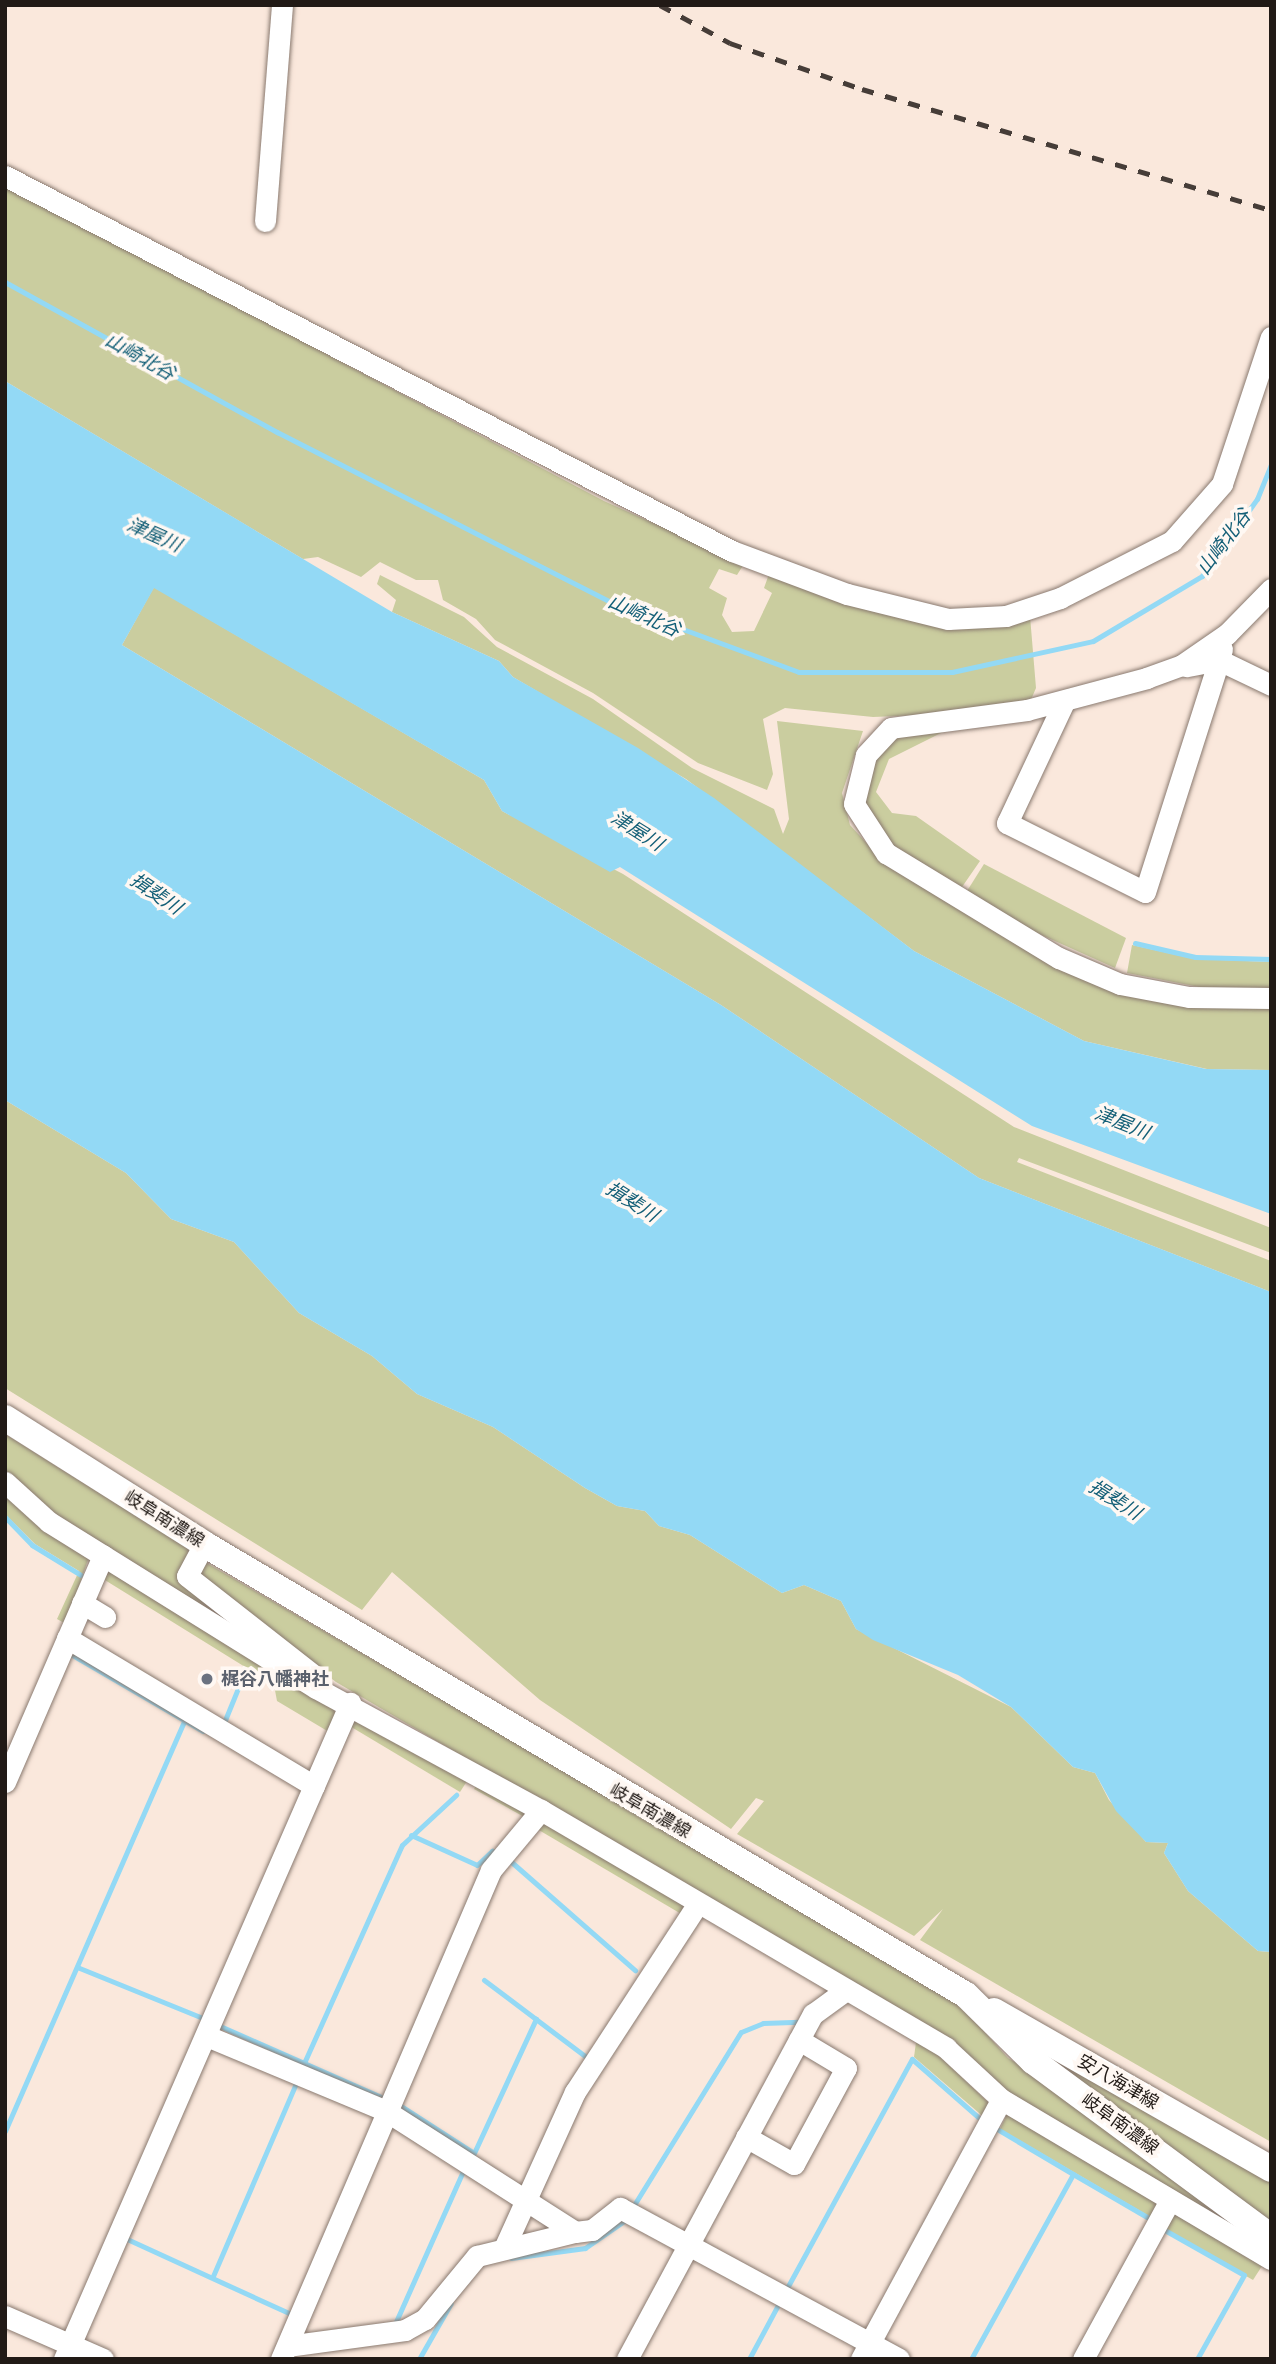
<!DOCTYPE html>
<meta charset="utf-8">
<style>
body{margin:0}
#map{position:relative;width:1276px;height:2364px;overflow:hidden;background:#fae8dc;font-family:"DejaVu Sans","Noto Sans JP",sans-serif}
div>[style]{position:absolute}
.green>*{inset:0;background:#cacd9f}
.water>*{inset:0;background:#93d9f5}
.stream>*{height:5px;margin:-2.5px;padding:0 2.5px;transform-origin:2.5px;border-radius:2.5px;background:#93d9f5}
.roads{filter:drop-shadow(0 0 2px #89796f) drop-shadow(0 0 2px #89796f)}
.minor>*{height:21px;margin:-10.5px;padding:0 10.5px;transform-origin:10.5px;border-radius:10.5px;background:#fff}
.major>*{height:26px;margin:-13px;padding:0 13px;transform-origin:13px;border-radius:13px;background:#fff}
.rail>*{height:5px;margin-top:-2.5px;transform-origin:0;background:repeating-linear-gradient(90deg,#463d38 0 12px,transparent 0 24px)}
.dots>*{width:19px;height:19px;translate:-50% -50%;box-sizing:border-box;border:4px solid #fff8f3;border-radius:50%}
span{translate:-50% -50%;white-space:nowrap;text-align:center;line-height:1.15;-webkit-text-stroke:7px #fff8f3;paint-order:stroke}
.street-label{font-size:18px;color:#211a16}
.worship-label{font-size:18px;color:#5b616d;font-weight:700}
.left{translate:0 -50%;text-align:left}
.water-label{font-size:19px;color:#145f77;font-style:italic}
.frame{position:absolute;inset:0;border:7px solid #211a16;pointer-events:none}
</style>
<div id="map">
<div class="green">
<div style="clip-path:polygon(5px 184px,604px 501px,744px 564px,737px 575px,719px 569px,709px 588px,727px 598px,722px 615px,732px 632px,754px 631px,772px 593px,764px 588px,769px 574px,848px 602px,1030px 616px,1036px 688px,1030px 702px,969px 713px,873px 717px,785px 708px,763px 719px,773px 774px,767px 790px,698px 763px,593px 693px,495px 640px,476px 619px,443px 600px,438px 580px,416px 580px,380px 562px,361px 577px,318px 557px,303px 559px,5px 381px)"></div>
<div style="clip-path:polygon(380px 575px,464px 617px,497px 647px,593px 699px,692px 768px,774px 809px,783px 834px,789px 819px,777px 721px,863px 731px,842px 793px,850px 825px,881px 859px,1083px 975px,1271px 1005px,1271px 1070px,1207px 1069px,1084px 1041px,914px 951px,686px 779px,513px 677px,499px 661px,392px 612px,396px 600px,377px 584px)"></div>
<div style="clip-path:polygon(154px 587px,484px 780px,502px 811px,623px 874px,1014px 1127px,1271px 1228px,1271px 1253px,1019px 1158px,1017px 1162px,1271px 1261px,1271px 1292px,979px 1178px,721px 1005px,122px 645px)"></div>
<div style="clip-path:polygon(949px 729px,889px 759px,876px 792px,892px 813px,916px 816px,980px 861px,962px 887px,885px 842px,862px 799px,873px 758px,896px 737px)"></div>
<div style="clip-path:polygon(984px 864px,1126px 938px,1115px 968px,1026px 928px,967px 891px)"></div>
<div style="clip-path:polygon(1132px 945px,1195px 959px,1271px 962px,1271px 989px,1220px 991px,1127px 973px)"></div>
<div style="clip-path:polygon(5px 1100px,126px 1173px,171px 1219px,234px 1242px,299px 1313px,372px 1356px,417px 1394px,493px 1427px,585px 1488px,617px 1506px,645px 1511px,659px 1526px,690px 1535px,782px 1593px,804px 1585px,841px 1601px,856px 1629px,1011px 1707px,1073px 1767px,1095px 1773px,1109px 1800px,1146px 1842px,1168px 1843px,1164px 1853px,1188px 1891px,1258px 1951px,1271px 1952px,1271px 2142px,920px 1940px,943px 1909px,914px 1936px,737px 1834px,764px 1801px,756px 1798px,731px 1829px,540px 1700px,392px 1572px,362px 1610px,5px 1388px)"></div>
<div style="clip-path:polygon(5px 1434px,190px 1550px,178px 1574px,301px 1669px,50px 1516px,5px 1475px)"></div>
<div style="clip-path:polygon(5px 1492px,90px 1554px,66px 1624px,57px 1619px,79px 1571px,35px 1544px,5px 1514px)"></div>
<div style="clip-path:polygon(205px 1562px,953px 1997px,1008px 2058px,1064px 2091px,1271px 2247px,985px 2083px,948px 2041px,336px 1682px,197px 1577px)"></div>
<div style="clip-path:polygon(109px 1567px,331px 1702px,336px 1715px,329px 1732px,277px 1701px,274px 1685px,100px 1577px)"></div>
<div style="clip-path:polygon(356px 1718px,469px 1778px,460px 1792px,348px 1725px)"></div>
<div style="clip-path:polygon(477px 1784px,526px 1805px,526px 1818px,474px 1789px)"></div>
<div style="clip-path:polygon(546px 1819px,683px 1901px,683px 1915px,532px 1826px)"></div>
<div style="clip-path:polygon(917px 2035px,992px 2106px,986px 2119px,914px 2057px)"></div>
<div style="clip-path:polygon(1024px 2038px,1271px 2181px,1271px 2226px)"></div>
<div style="clip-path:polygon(1009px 2110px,1158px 2196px,1154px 2219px,1000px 2129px)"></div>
<div style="clip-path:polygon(1178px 2211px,1259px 2256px,1262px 2266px,1253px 2280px,1161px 2227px,1168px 2213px)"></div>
</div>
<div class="water">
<div style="clip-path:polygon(5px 381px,392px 612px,499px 661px,513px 677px,638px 748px,714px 798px,914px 951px,1084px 1041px,1206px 1069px,1271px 1070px,1271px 1214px,1032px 1126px,620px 867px,610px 872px,502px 811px,484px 780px,154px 588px,122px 645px,721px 1005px,979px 1178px,1271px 1292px,1271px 1952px,1258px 1951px,1188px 1891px,1164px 1853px,1168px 1843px,1146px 1842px,1116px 1811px,1095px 1773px,1073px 1767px,1011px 1707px,958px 1675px,873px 1640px,856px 1629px,841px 1601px,804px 1585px,782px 1593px,690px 1535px,659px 1526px,645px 1511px,617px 1506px,585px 1488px,493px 1427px,417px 1394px,372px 1356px,299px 1313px,234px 1242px,171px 1219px,126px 1173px,5px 1100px)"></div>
</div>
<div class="stream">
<div style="left:5px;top:282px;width:311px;rotate:28.9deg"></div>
<div style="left:277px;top:432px;width:379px;rotate:27deg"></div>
<div style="left:615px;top:604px;width:196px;rotate:20.3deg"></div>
<div style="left:799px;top:672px;width:153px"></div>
<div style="left:952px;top:672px;width:144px;rotate:-12.4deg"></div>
<div style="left:1093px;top:641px;width:127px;rotate:-30.8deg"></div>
<div style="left:1202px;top:576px;width:95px;rotate:-54.5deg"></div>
<div style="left:1257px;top:499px;width:37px;rotate:-68deg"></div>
<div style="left:1135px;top:943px;width:62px;rotate:13.1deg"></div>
<div style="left:1195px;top:957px;width:76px;rotate:1.5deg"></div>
<div style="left:5px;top:1517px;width:39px;rotate:46deg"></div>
<div style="left:32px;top:1545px;width:57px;rotate:31.5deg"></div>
<div style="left:69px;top:1653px;width:155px;rotate:30.2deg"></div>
<div style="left:223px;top:1725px;width:53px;rotate:-67.8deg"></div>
<div style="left:411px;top:1835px;width:72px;rotate:24.4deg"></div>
<div style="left:477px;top:1865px;width:21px;rotate:-43deg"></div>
<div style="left:492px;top:1851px;width:7px;rotate:27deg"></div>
<div style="left:508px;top:1859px;width:169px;rotate:41.2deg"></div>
<div style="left:77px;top:1967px;width:133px;rotate:22.1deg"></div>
<div style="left:484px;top:1980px;width:133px;rotate:37deg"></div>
<div style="left:220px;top:2026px;width:178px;rotate:23.8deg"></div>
<div style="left:304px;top:2063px;width:239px;rotate:-65.8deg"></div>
<div style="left:402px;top:1845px;width:74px;rotate:-42.8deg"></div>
<div style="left:398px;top:2104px;width:90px;rotate:32.8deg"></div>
<div style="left:474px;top:2153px;width:148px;rotate:-65.2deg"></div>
<div style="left:5px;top:2131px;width:447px;rotate:-66.4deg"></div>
<div style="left:1073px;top:2174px;width:86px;rotate:30.2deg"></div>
<div style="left:634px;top:2205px;width:203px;rotate:-58.3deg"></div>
<div style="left:741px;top:2032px;width:24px;rotate:-22deg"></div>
<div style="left:763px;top:2023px;width:37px;rotate:-2deg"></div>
<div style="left:1161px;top:2228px;width:95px;rotate:29.5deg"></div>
<div style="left:1244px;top:2275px;width:96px;rotate:119.2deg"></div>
<div style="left:127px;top:2239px;width:178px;rotate:24.6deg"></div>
<div style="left:511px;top:2258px;width:75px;rotate:-7.7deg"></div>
<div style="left:585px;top:2248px;width:47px;rotate:-34.7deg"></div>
<div style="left:213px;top:2276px;width:210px;rotate:-66.7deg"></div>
<div style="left:787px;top:2288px;width:261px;rotate:-61.4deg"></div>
<div style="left:912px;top:2059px;width:88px;rotate:41.3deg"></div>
<div style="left:394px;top:2326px;width:170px;rotate:-66deg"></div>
<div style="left:419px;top:2359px;width:64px;rotate:-60.3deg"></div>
<div style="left:749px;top:2359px;width:64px;rotate:-61.8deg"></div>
<div style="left:971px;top:2359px;width:211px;rotate:-61.1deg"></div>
<div style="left:1073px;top:2174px;width:88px;rotate:-149.4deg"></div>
</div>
<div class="roads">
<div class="minor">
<div style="left:5px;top:176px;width:818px;rotate:27.29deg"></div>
<div style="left:732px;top:551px;width:123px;rotate:20.5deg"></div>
<div style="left:847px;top:594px;width:104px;rotate:13.9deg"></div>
<div style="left:948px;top:619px;width:58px;rotate:-3deg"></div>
<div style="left:1006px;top:616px;width:57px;rotate:-18.4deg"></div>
<div style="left:1060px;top:598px;width:126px;rotate:-27deg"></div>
<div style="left:1172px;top:541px;width:76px;rotate:-48.7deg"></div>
<div style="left:1222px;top:484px;width:155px;rotate:-71.6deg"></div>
<div style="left:265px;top:221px;width:217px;rotate:-85.5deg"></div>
<div style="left:1271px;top:589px;width:63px;rotate:134.4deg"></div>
<div style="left:1227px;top:634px;width:55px;rotate:145.4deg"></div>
<div style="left:1182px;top:665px;width:37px;rotate:160deg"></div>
<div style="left:1147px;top:678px;width:124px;rotate:165.1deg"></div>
<div style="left:1027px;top:710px;width:137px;rotate:172.5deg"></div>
<div style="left:891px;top:728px;width:37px;rotate:133deg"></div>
<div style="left:866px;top:755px;width:50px;rotate:103.8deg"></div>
<div style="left:854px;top:804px;width:59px;rotate:56.9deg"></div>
<div style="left:886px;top:853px;width:202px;rotate:31.3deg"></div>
<div style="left:1059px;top:958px;width:66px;rotate:23.1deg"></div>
<div style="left:1120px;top:984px;width:70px;rotate:10.7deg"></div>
<div style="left:1189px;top:997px;width:82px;rotate:0.7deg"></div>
<div style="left:1222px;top:649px;width:11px;rotate:105deg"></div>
<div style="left:1219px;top:660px;width:58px;rotate:25.7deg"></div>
<div style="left:1064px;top:702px;width:134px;rotate:115.2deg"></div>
<div style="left:1007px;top:823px;width:154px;rotate:26.6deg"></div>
<div style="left:1145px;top:892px;width:244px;rotate:-72.3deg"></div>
<div style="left:1219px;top:660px;width:33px;rotate:169deg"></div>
<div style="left:5px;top:1482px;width:59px;rotate:42.3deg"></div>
<div style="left:49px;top:1522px;width:314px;rotate:31.9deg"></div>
<div style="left:316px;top:1688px;width:256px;rotate:28.5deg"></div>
<div style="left:541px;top:1810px;width:470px;rotate:30.4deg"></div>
<div style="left:946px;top:2048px;width:75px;rotate:42.8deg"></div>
<div style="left:1001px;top:2099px;width:314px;rotate:30.7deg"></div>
<div style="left:204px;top:1544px;width:36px;rotate:118deg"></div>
<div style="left:187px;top:1576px;width:159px;rotate:38.1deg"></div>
<div style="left:82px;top:1603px;width:27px;rotate:31deg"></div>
<div style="left:67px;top:1638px;width:288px;rotate:30.9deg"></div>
<div style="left:5px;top:1782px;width:247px;rotate:-66.6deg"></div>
<div style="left:207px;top:2036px;width:194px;rotate:22.7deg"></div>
<div style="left:386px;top:2111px;width:224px;rotate:32.6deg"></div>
<div style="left:575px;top:2232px;width:17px;rotate:-7deg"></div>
<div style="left:592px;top:2230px;width:36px;rotate:-38deg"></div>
<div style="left:620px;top:2208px;width:317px;rotate:28.4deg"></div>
<div style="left:746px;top:2137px;width:55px;rotate:29.4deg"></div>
<div style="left:794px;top:2164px;width:109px;rotate:-61.6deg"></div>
<div style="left:846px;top:2068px;width:55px;rotate:-149.2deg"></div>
<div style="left:505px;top:2246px;width:169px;rotate:-65.6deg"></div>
<div style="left:575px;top:2092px;width:225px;rotate:-56.9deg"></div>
<div style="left:5px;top:2316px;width:107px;rotate:23.7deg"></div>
<div style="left:287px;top:2346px;width:119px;rotate:-7.7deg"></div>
<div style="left:405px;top:2330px;width:23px;rotate:-29deg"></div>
<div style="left:425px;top:2319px;width:82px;rotate:-50.5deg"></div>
<div style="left:477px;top:2256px;width:101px;rotate:-13.8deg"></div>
<div style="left:64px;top:2359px;width:716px;rotate:-66.44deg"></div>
<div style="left:281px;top:2359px;width:532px;rotate:-66.76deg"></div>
<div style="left:491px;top:1870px;width:78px;rotate:-50.2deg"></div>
<div style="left:627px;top:2359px;width:392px;rotate:-61.7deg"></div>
<div style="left:813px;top:2014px;width:41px;rotate:-36deg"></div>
<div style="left:861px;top:2359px;width:294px;rotate:-61.6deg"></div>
<div style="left:1083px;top:2359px;width:181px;rotate:-61.3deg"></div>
</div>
<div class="major">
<div style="left:5px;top:1418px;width:236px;rotate:32.3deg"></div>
<div style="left:204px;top:1544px;width:885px;rotate:30.62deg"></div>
<div style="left:966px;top:1995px;width:94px;rotate:44.6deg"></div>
<div style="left:1033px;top:2061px;width:296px;rotate:36.5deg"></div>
<div style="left:994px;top:2011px;width:319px;rotate:29.7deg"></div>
</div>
</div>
<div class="rail">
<div style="left:660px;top:5px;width:80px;rotate:28.5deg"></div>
<div style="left:730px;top:43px;width:140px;rotate:19.2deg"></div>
<div style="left:862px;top:89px;width:422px;rotate:16.5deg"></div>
</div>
<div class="dots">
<div style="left:207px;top:1679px;background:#6b7280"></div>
</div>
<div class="street-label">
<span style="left:164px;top:1519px;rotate:32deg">岐阜南濃線</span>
<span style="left:650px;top:1811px;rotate:30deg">岐阜南濃線</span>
<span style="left:1118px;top:2082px;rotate:30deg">安八海津線</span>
<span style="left:1120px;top:2124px;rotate:36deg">岐阜南濃線</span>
</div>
<div class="worship-label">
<span class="left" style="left:221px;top:1679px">梶谷八幡神社</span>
</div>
<div class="water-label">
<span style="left:140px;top:357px;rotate:29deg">山崎北谷</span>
<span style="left:154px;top:535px;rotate:24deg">津屋川</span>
<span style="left:1224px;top:542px;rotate:-53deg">山崎北谷</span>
<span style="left:644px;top:616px;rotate:24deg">山崎北谷</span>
<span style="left:637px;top:831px;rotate:32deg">津屋川</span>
<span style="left:156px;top:894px;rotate:34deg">揖斐川</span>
<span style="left:1122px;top:1123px;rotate:22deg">津屋川</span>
<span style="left:632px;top:1202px;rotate:32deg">揖斐川</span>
<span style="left:1115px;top:1500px;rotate:32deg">揖斐川</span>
</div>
<div class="frame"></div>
</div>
